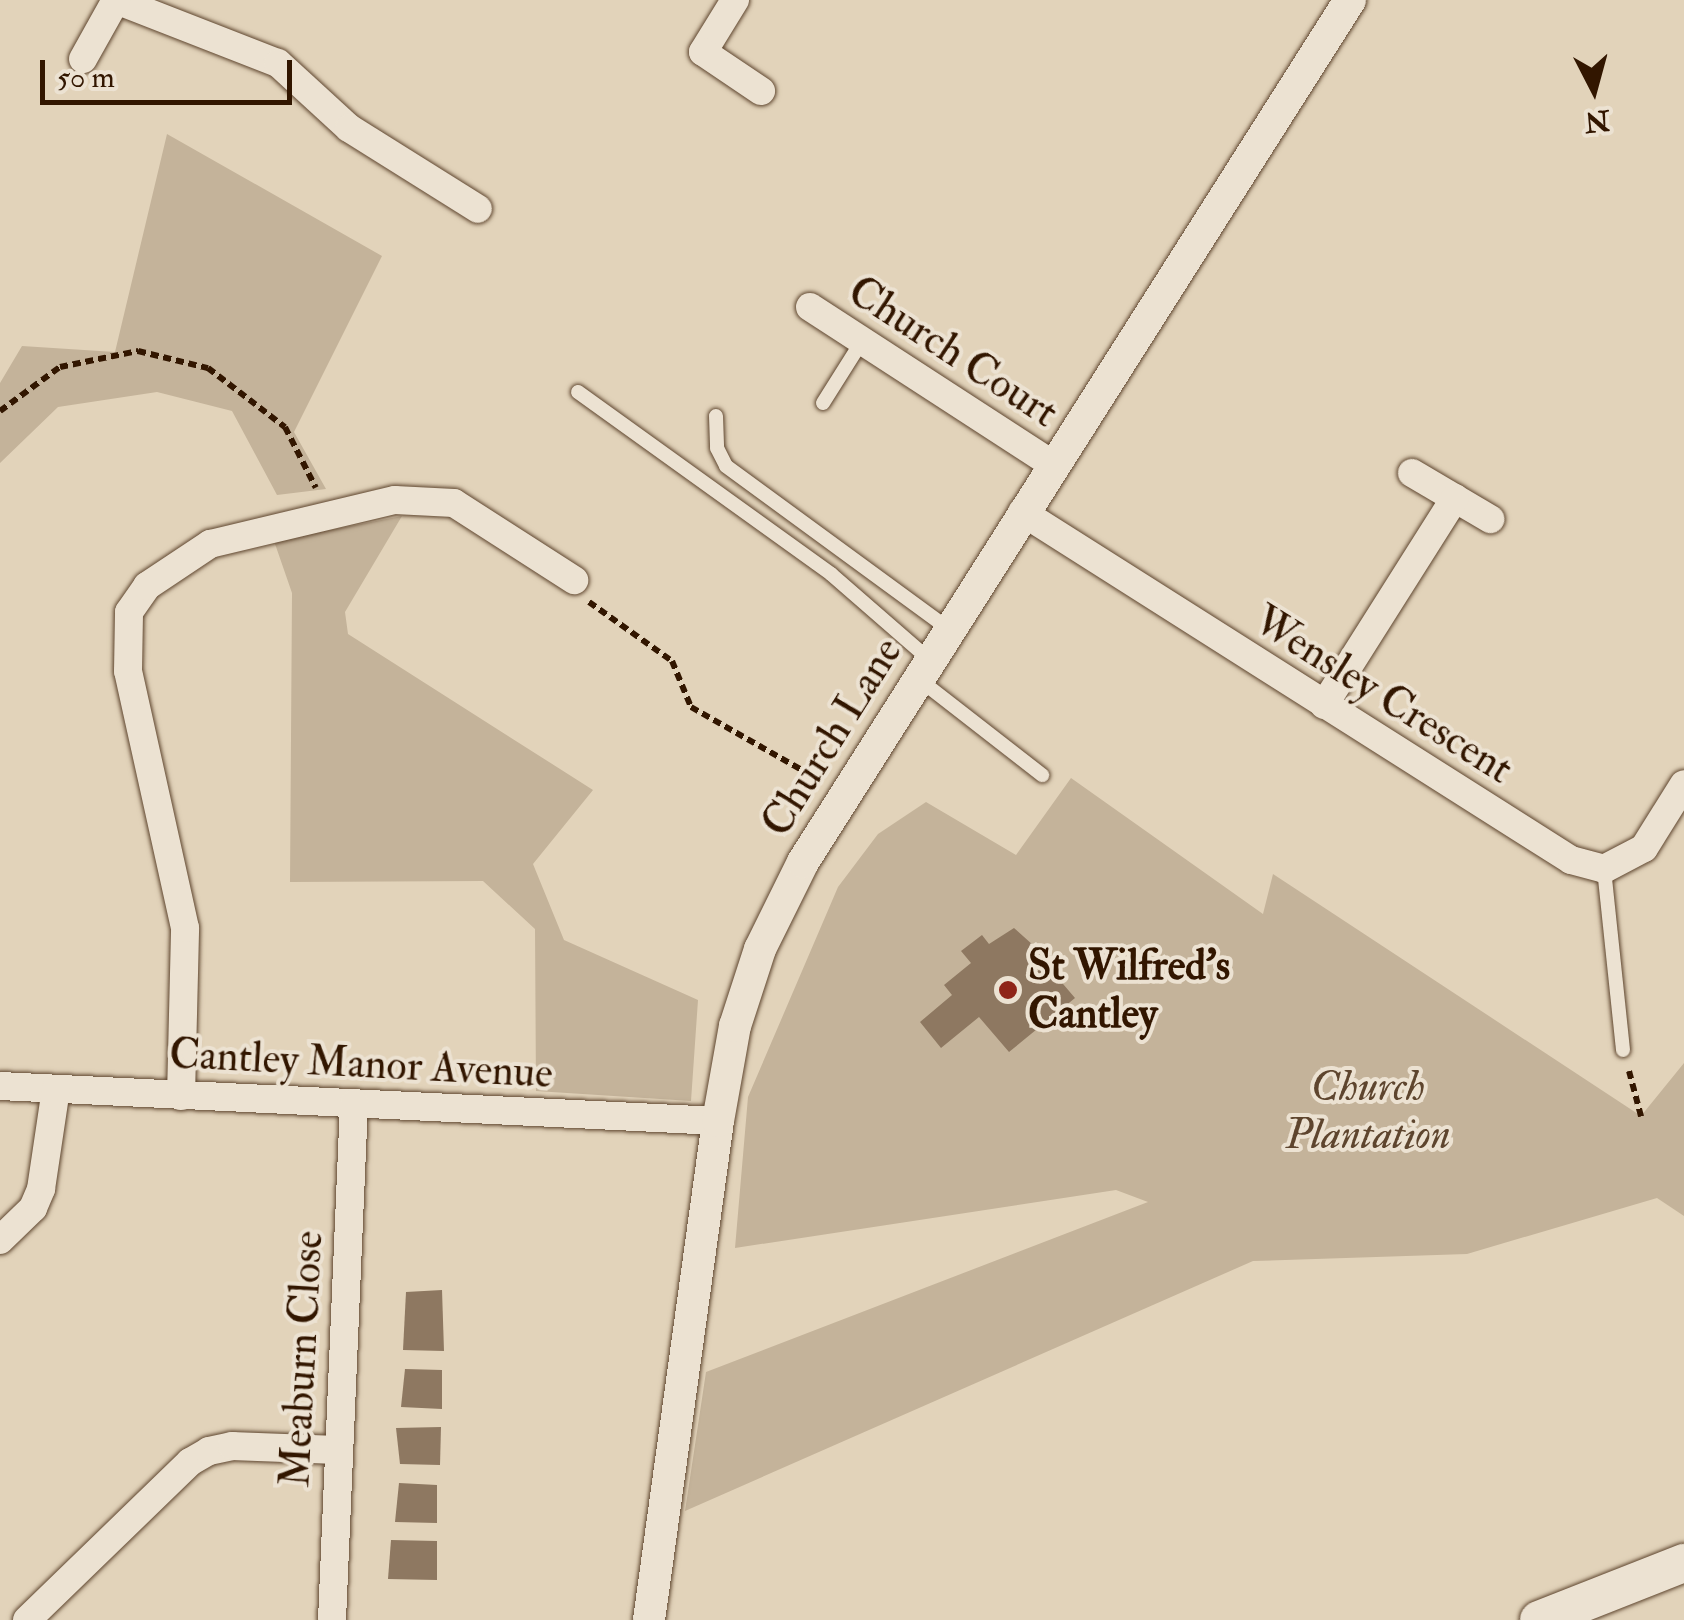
<!DOCTYPE html>
<style>
body{margin:0}
#map{position:relative;width:1684px;height:1620px;overflow:hidden;background:#e2d3ba;font-family:"IM FELL Double Pica",serif}
div>[style]{position:absolute}
.green>*{inset:0;background:#c4b39a}
.building>*{inset:0;background:#8e7861}
.path>*{height:6px;margin-top:-3px;transform-origin:0;background:repeating-linear-gradient(90deg,#321600 0 8px,transparent 0 13px)}
.roads{filter:drop-shadow(0 0 2px #5e452e) drop-shadow(0 0 2px #5e452e)}
.service>*{height:14px;margin:-7px;padding:0 7px;transform-origin:7px;border-radius:7px;background:#ece2d2}
.minor>*{height:28px;margin:-14px;padding:0 14px;transform-origin:14px;border-radius:14px;background:#ece2d2}
.tertiary>*{height:32px;margin:-16px;padding:0 16px;transform-origin:16px;border-radius:16px;background:#ece2d2}
.secondary>*{height:38px;margin:-19px;padding:0 19px;transform-origin:19px;border-radius:19px;background:#ece2d2}
.dots>*{width:28px;height:28px;translate:-50% -50%;box-sizing:border-box;border:5px solid #ece2d2;border-radius:50%}
span{translate:-50% -50%;white-space:nowrap;text-align:center;line-height:1.15;-webkit-text-stroke:8px #ece2d2;paint-order:stroke}
.street-label{font-size:42px;color:#321600}
.poi-label{font-size:42px;color:#321600;font-weight:700}
.left{translate:0 -50%;text-align:left}
.park-label{font-size:42px;color:#5e452e;font-style:italic}
.north{position:absolute;left:1544px;top:40px;width:100px;height:100px;-webkit-text-stroke:8px #ece2d2;paint-order:stroke;rotate:174deg;font-size:28px;font-weight:700;line-height:40px;text-align:center;color:#321600}
.north::after{content:'';display:block;margin:auto;width:35px;height:45px;background:#321600;clip-path:polygon(50% 0,100% 100%,50% 72%,0 100%)}
.scale{position:absolute;left:40px;top:60px;width:252px;height:45px;box-sizing:border-box;border:5px solid #321600;border-top:0;padding-left:12px;font-size:30px;line-height:35px;white-space:nowrap;color:#321600;-webkit-text-stroke:8px #ece2d2;paint-order:stroke}
</style>
<div id="map">
<div class="green">
<div style="clip-path:polygon(167px 134px,382px 256px,294px 432px,326px 489px,277px 495px,232px 411px,157px 392px,58px 407px,0 463px,0 383px,22px 346px,115px 352px)"></div>
<div style="clip-path:polygon(402px 516px,345px 612px,348px 634px,593px 790px,533px 864px,564px 940px,698px 1000px,691px 1101px,536px 1091px,535px 929px,483px 881px,290px 882px,292px 593px,274px 541px)"></div>
<div style="clip-path:polygon(1071px 778px,1263px 914px,1273px 874px,1641px 1116px,1684px 1063px,1684px 1216px,1657px 1198px,1467px 1254px,1253px 1261px,685px 1511px,706px 1372px,1148px 1202px,1116px 1190px,735px 1248px,748px 1097px,838px 887px,878px 834px,926px 802px,1016px 855px)"></div>
</div>
<div class="building">
<div style="clip-path:polygon(1014px 928px,1043px 954px,1027px 968px,1033px 975px,1046px 964px,1075px 998px,1009px 1052px,979px 1017px,941px 1048px,920px 1022px,952px 995px,944px 985px,971px 963px,961px 951px,982px 935px,989px 944px)"></div>
<div style="clip-path:polygon(442px 1290px,444px 1351px,403px 1350px,406px 1292px)"></div>
<div style="clip-path:polygon(405px 1369px,442px 1370px,442px 1409px,401px 1407px)"></div>
<div style="clip-path:polygon(441px 1427px,440px 1465px,400px 1464px,396px 1428px)"></div>
<div style="clip-path:polygon(399px 1483px,437px 1485px,437px 1523px,395px 1522px)"></div>
<div style="clip-path:polygon(391px 1540px,437px 1541px,437px 1580px,388px 1579px)"></div>
</div>
<div class="path">
<div style="left:0;top:411px;width:74px;rotate:-36.3deg"></div>
<div style="left:60px;top:367px;width:80px;rotate:-11.6deg"></div>
<div style="left:138px;top:351px;width:72px;rotate:13.7deg"></div>
<div style="left:208px;top:368px;width:97px;rotate:37.5deg"></div>
<div style="left:285px;top:427px;width:68px;rotate:63.1deg"></div>
<div style="left:589px;top:602px;width:102px;rotate:35.4deg"></div>
<div style="left:672px;top:661px;width:50px;rotate:67.6deg"></div>
<div style="left:691px;top:707px;width:146px;rotate:29.6deg"></div>
<div style="left:1629px;top:1071px;width:47px;rotate:75.1deg"></div>
</div>
<div class="roads">
<div class="service">
<div style="left:578px;top:392px;width:312px;rotate:35.7deg"></div>
<div style="left:831px;top:574px;width:131px;rotate:41deg"></div>
<div style="left:823px;top:403px;width:73px;rotate:-57.8deg"></div>
<div style="left:716px;top:416px;width:32px;rotate:88deg"></div>
<div style="left:717px;top:448px;width:20px;rotate:63deg"></div>
<div style="left:726px;top:466px;width:276px;rotate:36.2deg"></div>
<div style="left:920px;top:680px;width:155px;rotate:37.9deg"></div>
<div style="left:1604px;top:869px;width:182px;rotate:84deg"></div>
</div>
<div class="minor">
<div style="left:116px;top:0;width:174px;rotate:21.3deg"></div>
<div style="left:278px;top:63px;width:96px;rotate:42.5deg"></div>
<div style="left:349px;top:128px;width:152px;rotate:32.1deg"></div>
<div style="left:735px;top:0;width:61px;rotate:121.6deg"></div>
<div style="left:703px;top:52px;width:70px;rotate:33.9deg"></div>
<div style="left:83px;top:59px;width:68px;rotate:-60.8deg"></div>
<div style="left:810px;top:307px;width:288px;rotate:33deg"></div>
<div style="left:1412px;top:473px;width:91px;rotate:30.5deg"></div>
<div style="left:1022px;top:512px;width:650px;rotate:32.37deg"></div>
<div style="left:1571px;top:860px;width:34px;rotate:15deg"></div>
<div style="left:1604px;top:869px;width:45px;rotate:-27.7deg"></div>
<div style="left:1644px;top:848px;width:75px;rotate:-58deg"></div>
<div style="left:1324px;top:705px;width:245px;rotate:-57.7deg"></div>
<div style="left:0;top:1086px;width:719px;rotate:2.79deg"></div>
<div style="left:181px;top:1096px;width:168px;rotate:-88.6deg"></div>
<div style="left:185px;top:928px;width:263px;rotate:-102.5deg"></div>
<div style="left:128px;top:671px;width:59px;rotate:-89deg"></div>
<div style="left:129px;top:612px;width:32px;rotate:-55deg"></div>
<div style="left:147px;top:586px;width:76px;rotate:-33.7deg"></div>
<div style="left:210px;top:544px;width:190px;rotate:-13.4deg"></div>
<div style="left:395px;top:500px;width:59px;rotate:2.9deg"></div>
<div style="left:454px;top:503px;width:143px;rotate:32.7deg"></div>
<div style="left:0;top:1240px;width:46px;rotate:-44.1deg"></div>
<div style="left:33px;top:1208px;width:21px;rotate:-67deg"></div>
<div style="left:41px;top:1189px;width:101px;rotate:-81.5deg"></div>
<div style="left:27px;top:1620px;width:227px;rotate:-44.1deg"></div>
<div style="left:190px;top:1462px;width:22px;rotate:-30deg"></div>
<div style="left:209px;top:1451px;width:24px;rotate:-12deg"></div>
<div style="left:232px;top:1446px;width:105px;rotate:2.2deg"></div>
<div style="left:332px;top:1620px;width:517px;rotate:-87.56deg"></div>
</div>
<div class="tertiary">
<div style="left:649px;top:1620px;width:504px;rotate:-82.13deg"></div>
<div style="left:718px;top:1121px;width:97px;rotate:-79.9deg"></div>
<div style="left:735px;top:1026px;width:81px;rotate:-72deg"></div>
<div style="left:760px;top:949px;width:97px;rotate:-63.7deg"></div>
<div style="left:803px;top:862px;width:1021px;rotate:-57.6deg"></div>
</div>
<div class="secondary">
<div style="left:1539px;top:1620px;width:156px;rotate:-21.5deg"></div>
</div>
</div>
<div class="dots">
<div style="left:1008px;top:990px;background:#8f2418"></div>
</div>
<div class="street-label">
<span style="left:953px;top:352px;rotate:33deg">Church Court</span>
<span style="left:1383px;top:695px;rotate:32deg">Wensley Crescent</span>
<span style="left:832px;top:737px;rotate:-58deg">Church Lane</span>
<span style="left:361px;top:1064px;rotate:3deg">Cantley Manor Avenue</span>
<span style="left:302px;top:1359px;rotate:-87deg">Meaburn Close</span>
</div>
<div class="poi-label">
<span class="left" style="left:1028px;top:990px">St Wilfred's<br>Cantley</span>
</div>
<div class="park-label">
<span style="left:1368px;top:1111px">Church<br>Plantation</span>
</div>
<div class="north">N</div>
<div class="scale">50 m</div>
</div>
